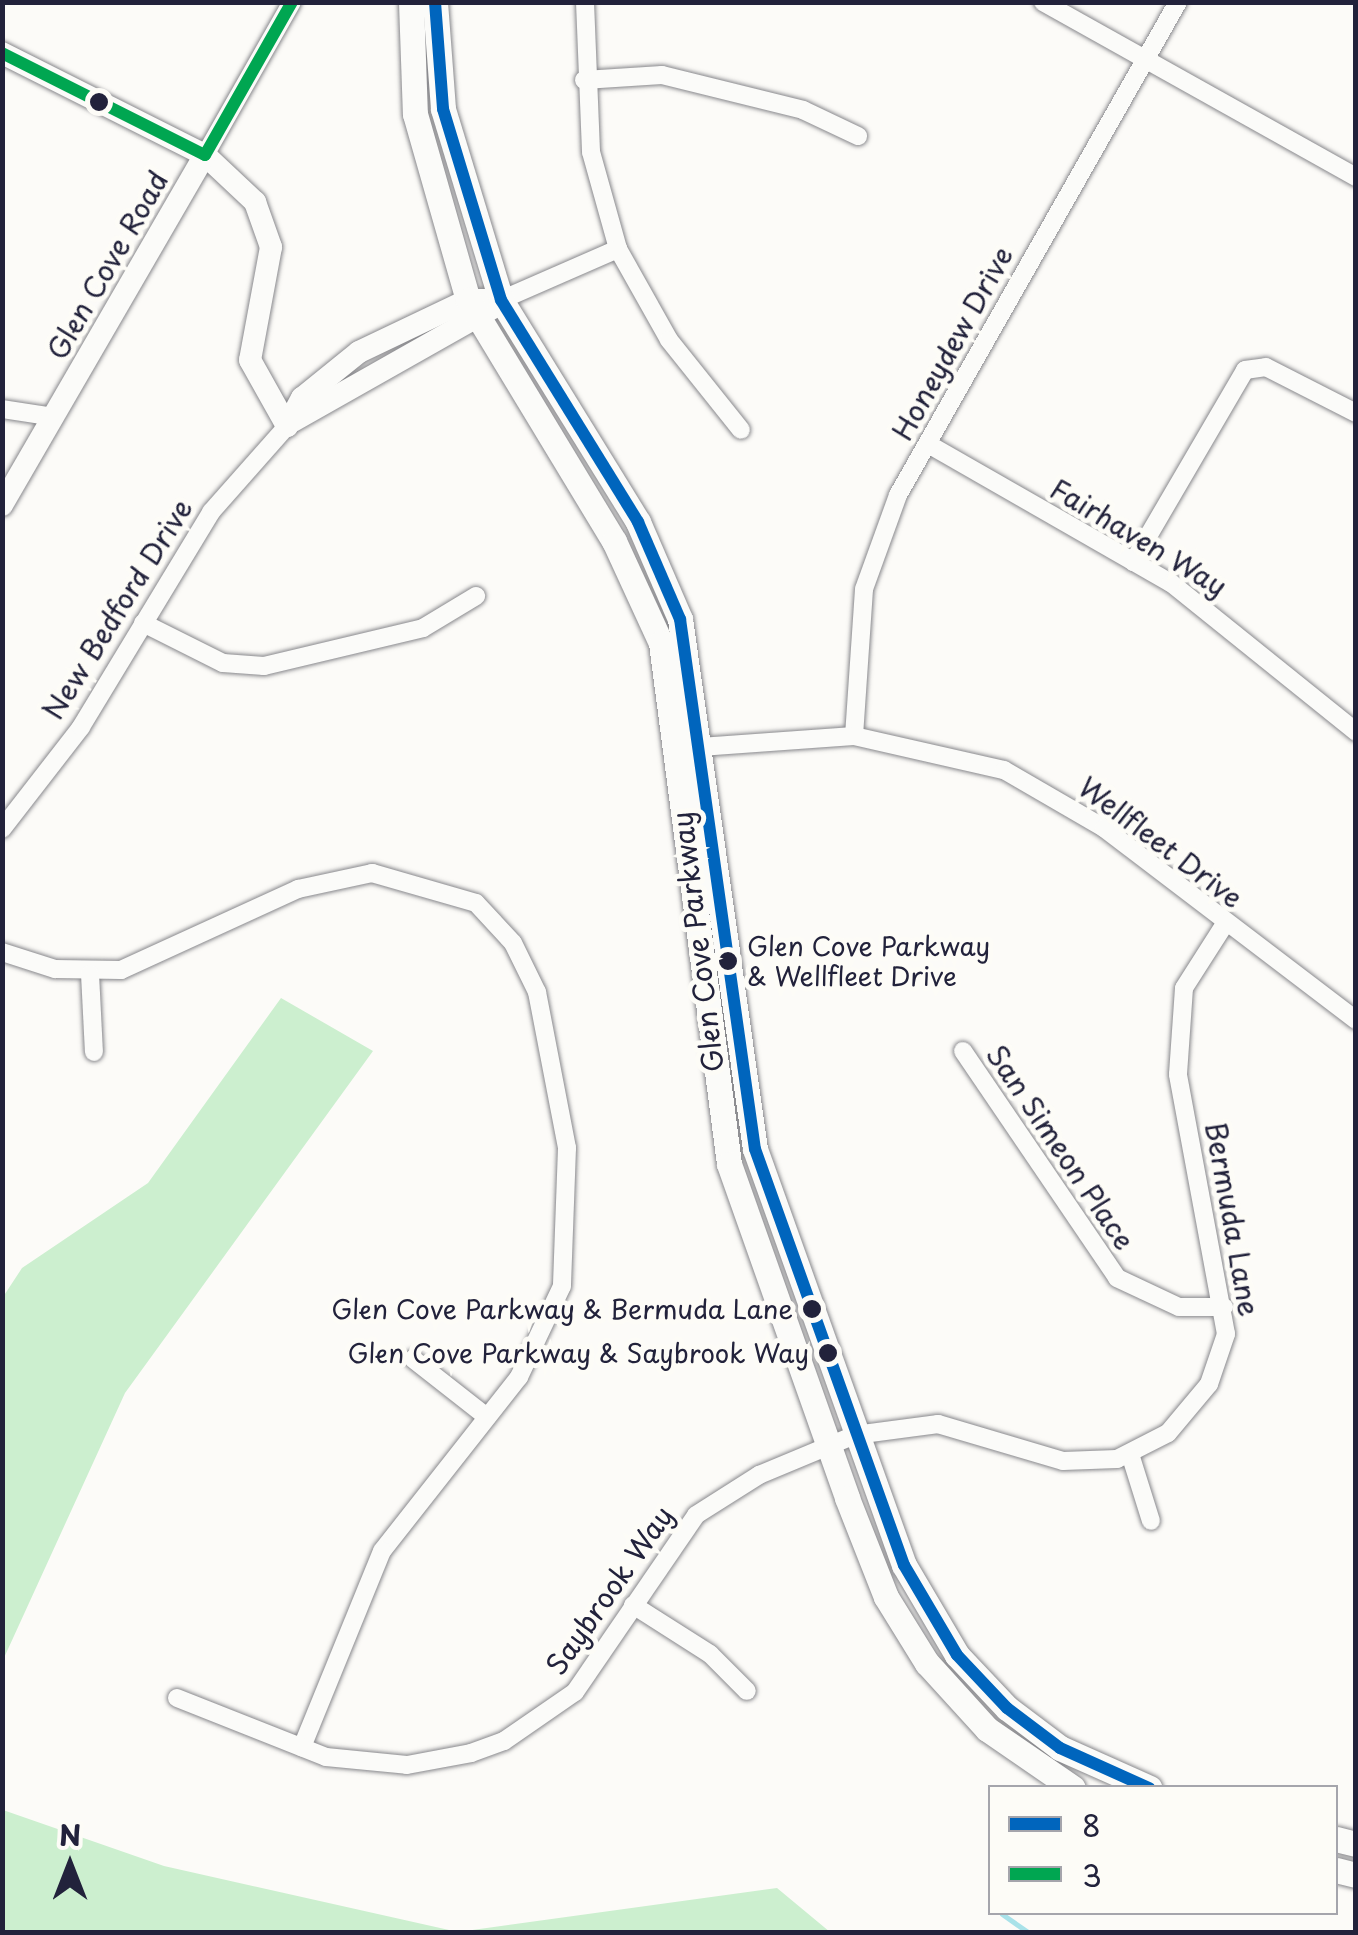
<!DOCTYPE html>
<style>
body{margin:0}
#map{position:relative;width:1358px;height:1935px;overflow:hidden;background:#fcfbf8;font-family:"Playpen Sans",sans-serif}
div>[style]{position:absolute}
.green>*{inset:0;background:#ccefcf}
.stream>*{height:5px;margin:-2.5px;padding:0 2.5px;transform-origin:2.5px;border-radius:2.5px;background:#a9e2e9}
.roads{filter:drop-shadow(0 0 2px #88888c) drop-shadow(0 0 2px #88888c)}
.minor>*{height:18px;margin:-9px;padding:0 9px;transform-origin:9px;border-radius:9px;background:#fbfbf9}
.tertiary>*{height:22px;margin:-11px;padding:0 11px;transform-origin:11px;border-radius:11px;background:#fbfbf9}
.secondary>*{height:25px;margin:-12.5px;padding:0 12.5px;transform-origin:12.5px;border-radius:12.5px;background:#fbfbf9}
.bus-1>*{height:12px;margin:-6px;padding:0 6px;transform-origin:6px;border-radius:6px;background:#0065bd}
.bus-2>*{height:12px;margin:-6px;padding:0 6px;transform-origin:6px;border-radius:6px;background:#00a651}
.dots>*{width:28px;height:28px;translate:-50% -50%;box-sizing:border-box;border:5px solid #fdfcf7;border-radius:50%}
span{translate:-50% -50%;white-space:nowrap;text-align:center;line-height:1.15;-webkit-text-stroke:10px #fdfcf7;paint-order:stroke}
.bus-label{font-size:26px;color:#22223b}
.left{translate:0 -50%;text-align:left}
.right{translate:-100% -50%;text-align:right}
.street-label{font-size:28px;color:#22223b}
.frame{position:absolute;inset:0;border:5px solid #22223b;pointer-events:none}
.legend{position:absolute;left:988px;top:1785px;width:350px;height:130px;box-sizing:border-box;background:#fdfcf7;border:2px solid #a5a5ac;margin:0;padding:12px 18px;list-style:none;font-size:30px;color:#22223b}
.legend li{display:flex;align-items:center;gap:20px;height:50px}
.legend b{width:50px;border:2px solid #a5a5ac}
.north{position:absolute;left:20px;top:1815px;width:100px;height:100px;-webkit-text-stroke:8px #fdfcf7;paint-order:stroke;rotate:0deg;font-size:28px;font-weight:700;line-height:40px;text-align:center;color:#22223b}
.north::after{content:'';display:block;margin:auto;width:35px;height:45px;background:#22223b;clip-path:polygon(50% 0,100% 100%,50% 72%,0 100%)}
</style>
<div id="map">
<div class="green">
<div style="clip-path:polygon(281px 998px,373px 1051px,125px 1393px,3px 1660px,3px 1297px,22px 1268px,148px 1183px)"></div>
<div style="clip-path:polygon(3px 1810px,164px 1866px,458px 1932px,777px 1888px,830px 1932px,3px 1932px)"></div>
</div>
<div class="stream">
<div style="left:1002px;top:1914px;width:32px;rotate:35deg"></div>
</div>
<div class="roads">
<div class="minor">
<div style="left:585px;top:2px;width:150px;rotate:87.7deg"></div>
<div style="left:591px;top:152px;width:101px;rotate:74.4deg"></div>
<div style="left:618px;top:249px;width:104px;rotate:60.7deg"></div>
<div style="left:669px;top:340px;width:115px;rotate:51.3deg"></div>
<div style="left:1043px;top:2px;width:359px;rotate:29.2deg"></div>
<div style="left:584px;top:80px;width:78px;rotate:-3.7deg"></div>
<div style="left:662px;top:75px;width:145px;rotate:13.9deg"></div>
<div style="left:803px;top:110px;width:61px;rotate:25.3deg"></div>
<div style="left:205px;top:155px;width:176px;rotate:-60.4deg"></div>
<div style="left:501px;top:300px;width:128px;rotate:-23.6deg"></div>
<div style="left:2px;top:409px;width:53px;rotate:8.7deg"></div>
<div style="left:928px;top:444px;width:280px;rotate:29.8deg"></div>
<div style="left:1171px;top:583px;width:238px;rotate:38.8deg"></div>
<div style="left:1133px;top:562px;width:222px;rotate:-59.7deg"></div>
<div style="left:1245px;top:370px;width:21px;rotate:-8deg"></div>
<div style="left:1266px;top:367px;width:101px;rotate:27.1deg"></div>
<div style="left:143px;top:623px;width:89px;rotate:26.6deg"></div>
<div style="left:223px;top:663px;width:41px;rotate:4.2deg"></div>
<div style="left:264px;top:666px;width:163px;rotate:-13.4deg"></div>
<div style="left:423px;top:628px;width:62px;rotate:-31.1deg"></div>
<div style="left:854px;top:736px;width:147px;rotate:-86.1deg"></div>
<div style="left:864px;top:589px;width:100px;rotate:-70.1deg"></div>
<div style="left:898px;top:495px;width:567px;rotate:-60.41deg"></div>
<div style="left:686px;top:748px;width:168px;rotate:-4.1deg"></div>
<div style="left:854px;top:736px;width:154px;rotate:12.8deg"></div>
<div style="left:1004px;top:770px;width:116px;rotate:30.1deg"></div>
<div style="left:1104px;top:828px;width:317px;rotate:37.3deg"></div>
<div style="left:2px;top:829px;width:129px;rotate:-52.2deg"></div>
<div style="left:81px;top:727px;width:251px;rotate:-58.8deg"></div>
<div style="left:211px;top:512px;width:115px;rotate:-48.5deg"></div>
<div style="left:2px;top:952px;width:56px;rotate:17.8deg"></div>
<div style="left:55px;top:969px;width:66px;rotate:0.9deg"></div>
<div style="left:121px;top:970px;width:195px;rotate:-24.6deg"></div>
<div style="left:298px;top:889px;width:76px;rotate:-12.2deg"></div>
<div style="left:372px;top:873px;width:108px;rotate:16.1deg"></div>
<div style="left:476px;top:903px;width:54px;rotate:47.2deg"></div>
<div style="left:513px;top:943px;width:55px;rotate:63.9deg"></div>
<div style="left:537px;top:992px;width:159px;rotate:79.1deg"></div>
<div style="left:567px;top:1148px;width:138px;rotate:92.1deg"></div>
<div style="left:562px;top:1286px;width:101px;rotate:115.3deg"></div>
<div style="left:519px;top:1377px;width:221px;rotate:128.2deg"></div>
<div style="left:382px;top:1551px;width:212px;rotate:112.2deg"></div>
<div style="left:90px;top:974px;width:78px;rotate:87.1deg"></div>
<div style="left:963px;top:1051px;width:274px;rotate:55.8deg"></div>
<div style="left:1117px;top:1278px;width:68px;rotate:25.1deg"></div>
<div style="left:1179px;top:1307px;width:45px"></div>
<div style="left:413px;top:1359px;width:94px;rotate:38.1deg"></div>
<div style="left:1130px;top:1454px;width:70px;rotate:72.6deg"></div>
<div style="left:633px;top:1605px;width:91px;rotate:32.5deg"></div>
<div style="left:710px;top:1654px;width:52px;rotate:45deg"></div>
<div style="left:177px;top:1698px;width:160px;rotate:21.6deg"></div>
<div style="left:326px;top:1757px;width:81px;rotate:5.6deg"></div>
<div style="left:407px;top:1765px;width:65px;rotate:-10.6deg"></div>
<div style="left:471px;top:1753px;width:35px;rotate:-20deg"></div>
<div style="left:504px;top:1741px;width:86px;rotate:-34.6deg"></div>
<div style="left:575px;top:1692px;width:214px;rotate:-55.6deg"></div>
<div style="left:696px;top:1515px;width:75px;rotate:-32.4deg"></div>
<div style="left:759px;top:1475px;width:104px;rotate:-22.6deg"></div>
<div style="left:855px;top:1435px;width:84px;rotate:-7.5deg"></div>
<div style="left:938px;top:1424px;width:130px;rotate:16.5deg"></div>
<div style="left:1063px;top:1461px;width:54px;rotate:-2.1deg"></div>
<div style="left:1117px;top:1459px;width:57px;rotate:-27deg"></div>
<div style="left:1168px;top:1433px;width:64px;rotate:-50.1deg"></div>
<div style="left:1209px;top:1384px;width:53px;rotate:-71.2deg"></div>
<div style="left:1226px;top:1334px;width:264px;rotate:-100.5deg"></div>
<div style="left:1178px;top:1074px;width:86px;rotate:-86deg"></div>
<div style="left:1184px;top:988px;width:76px;rotate:-57.4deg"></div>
</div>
<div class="tertiary">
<div style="left:2px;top:53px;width:227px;rotate:26.7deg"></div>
<div style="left:205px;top:155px;width:69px;rotate:43.2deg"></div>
<div style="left:255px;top:202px;width:48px;rotate:70.4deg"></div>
<div style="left:271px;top:247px;width:115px;rotate:100.5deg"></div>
<div style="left:250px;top:360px;width:76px;rotate:60.7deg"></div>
<div style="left:293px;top:421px;width:227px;rotate:-29.5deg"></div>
<div style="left:287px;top:426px;width:32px;rotate:-62deg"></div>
<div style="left:302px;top:398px;width:73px;rotate:-38.9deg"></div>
<div style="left:359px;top:352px;width:121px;rotate:-25.5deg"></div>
<div style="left:468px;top:300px;width:33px"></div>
<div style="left:2px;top:505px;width:405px;rotate:-59.9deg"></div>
</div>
<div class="secondary">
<div style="left:411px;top:2px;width:112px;rotate:88deg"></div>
<div style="left:415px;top:114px;width:193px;rotate:74.1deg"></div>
<div style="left:468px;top:300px;width:282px;rotate:58.8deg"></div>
<div style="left:614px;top:541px;width:112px;rotate:65.3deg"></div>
<div style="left:661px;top:643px;width:525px;rotate:82.56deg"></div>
<div style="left:729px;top:1164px;width:354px;rotate:70.5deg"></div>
<div style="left:847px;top:1498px;width:106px;rotate:68.5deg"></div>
<div style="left:886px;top:1597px;width:78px;rotate:58.2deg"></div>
<div style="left:927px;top:1663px;width:89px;rotate:47.7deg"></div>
<div style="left:987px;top:1729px;width:104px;rotate:34.5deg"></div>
<div style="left:435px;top:2px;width:107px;rotate:85.7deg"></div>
<div style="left:443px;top:109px;width:200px;rotate:73.1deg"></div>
<div style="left:501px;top:300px;width:261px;rotate:58.3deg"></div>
<div style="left:638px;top:522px;width:106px;rotate:66.6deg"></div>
<div style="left:680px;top:619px;width:535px;rotate:81.95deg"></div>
<div style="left:755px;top:1149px;width:442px;rotate:70.3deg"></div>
<div style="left:904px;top:1565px;width:104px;rotate:59.5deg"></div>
<div style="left:957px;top:1655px;width:73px;rotate:46.7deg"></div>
<div style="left:1007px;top:1708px;width:66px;rotate:37deg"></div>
<div style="left:1060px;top:1748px;width:98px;rotate:24deg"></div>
<div style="left:1336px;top:1839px;width:21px;rotate:14deg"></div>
<div style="left:1336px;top:1870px;width:21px;rotate:14deg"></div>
</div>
</div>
<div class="bus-1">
<div style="left:435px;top:2px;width:107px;rotate:85.7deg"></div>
<div style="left:443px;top:109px;width:200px;rotate:73.1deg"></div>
<div style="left:501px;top:300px;width:261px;rotate:58.3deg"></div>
<div style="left:638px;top:522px;width:106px;rotate:66.6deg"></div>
<div style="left:680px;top:619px;width:535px;rotate:81.95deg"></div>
<div style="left:755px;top:1149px;width:442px;rotate:70.3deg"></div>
<div style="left:904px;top:1565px;width:104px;rotate:59.5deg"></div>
<div style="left:957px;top:1655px;width:73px;rotate:46.7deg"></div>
<div style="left:1007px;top:1708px;width:66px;rotate:37deg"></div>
<div style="left:1060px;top:1748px;width:98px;rotate:24.2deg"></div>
</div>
<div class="bus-2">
<div style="left:2px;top:53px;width:227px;rotate:26.7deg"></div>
<div style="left:205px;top:155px;width:176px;rotate:-60.4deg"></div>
</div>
<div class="dots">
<div style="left:99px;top:102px;background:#22223b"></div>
<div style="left:728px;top:961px;background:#22223b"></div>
<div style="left:812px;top:1309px;background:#22223b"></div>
<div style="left:828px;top:1353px;background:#22223b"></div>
</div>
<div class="bus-label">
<span class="left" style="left:747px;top:961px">Glen Cove Parkway<br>&amp; Wellfleet Drive</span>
<span class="right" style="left:793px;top:1309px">Glen Cove Parkway &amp; Bermuda Lane</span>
<span class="right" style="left:809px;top:1353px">Glen Cove Parkway &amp; Saybrook Way</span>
</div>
<div class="street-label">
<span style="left:107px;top:265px;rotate:-60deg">Glen Cove Road</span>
<span style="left:952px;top:343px;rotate:-61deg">Honeydew Drive</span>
<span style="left:1139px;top:537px;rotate:31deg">Fairhaven Way</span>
<span style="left:117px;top:609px;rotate:-58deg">New Bedford Drive</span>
<span style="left:1161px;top:842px;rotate:37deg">Wellfleet Drive</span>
<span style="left:697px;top:942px;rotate:-97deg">Glen Cove Parkway</span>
<span style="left:1061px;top:1147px;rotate:56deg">San Simeon Place</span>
<span style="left:1233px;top:1219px;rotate:80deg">Bermuda Lane</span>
<span style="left:609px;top:1590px;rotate:-55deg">Saybrook Way</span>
</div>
<div class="frame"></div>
<ul class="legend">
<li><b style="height:12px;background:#0065bd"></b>8</li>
<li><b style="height:12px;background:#00a651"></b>3</li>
</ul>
<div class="north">N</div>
</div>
